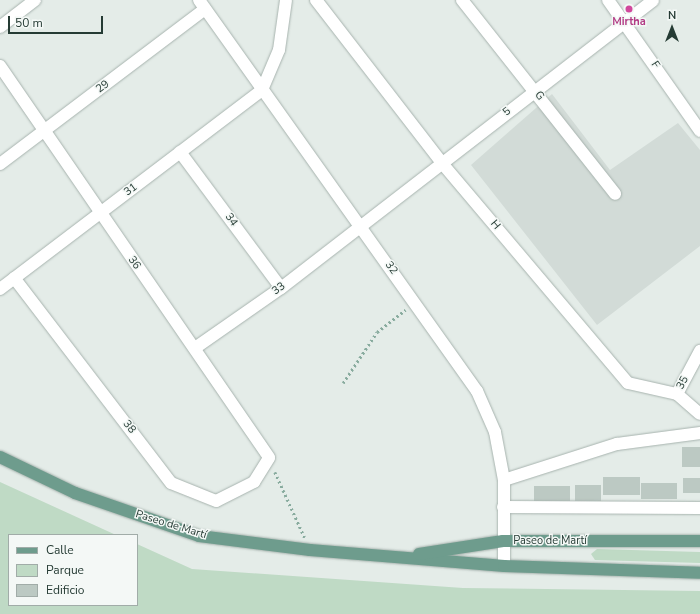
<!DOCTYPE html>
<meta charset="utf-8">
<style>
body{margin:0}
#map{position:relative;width:700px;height:614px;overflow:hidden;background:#e4ece8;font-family:"Nunito Sans",sans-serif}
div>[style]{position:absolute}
.built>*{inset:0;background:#d2dbd7}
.green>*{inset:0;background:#bfdac5}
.building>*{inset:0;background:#bcc9c3}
.path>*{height:2.5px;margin-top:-1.25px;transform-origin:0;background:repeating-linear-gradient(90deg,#88ab9e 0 2px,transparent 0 5px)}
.roads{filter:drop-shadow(0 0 1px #a7b3ae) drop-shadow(0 0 1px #a7b3ae)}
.street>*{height:12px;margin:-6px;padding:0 6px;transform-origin:6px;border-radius:6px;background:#fff}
.primary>*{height:12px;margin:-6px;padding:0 6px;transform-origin:6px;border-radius:6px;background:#6e9c8d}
.dots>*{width:11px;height:11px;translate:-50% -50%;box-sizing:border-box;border:2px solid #f4f8f6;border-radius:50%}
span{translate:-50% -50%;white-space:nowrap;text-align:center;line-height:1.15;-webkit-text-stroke:3px #f4f8f6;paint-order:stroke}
.hotel-label{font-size:11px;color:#b23c85;font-weight:700}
.street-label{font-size:11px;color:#253b34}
.legend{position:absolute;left:8px;top:534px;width:130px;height:72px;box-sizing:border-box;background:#f4f8f6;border:1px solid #a1aca8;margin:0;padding:5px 7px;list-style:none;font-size:12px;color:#253b34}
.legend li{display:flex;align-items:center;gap:8px;height:20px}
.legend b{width:20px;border:1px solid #a1aca8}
.north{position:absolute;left:652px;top:8px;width:40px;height:40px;-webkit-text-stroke:3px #f4f8f6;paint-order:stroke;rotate:0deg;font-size:11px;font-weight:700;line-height:16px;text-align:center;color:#253b34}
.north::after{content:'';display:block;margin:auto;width:14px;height:18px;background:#253b34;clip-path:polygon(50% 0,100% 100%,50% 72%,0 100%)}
.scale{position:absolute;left:8px;top:16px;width:95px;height:18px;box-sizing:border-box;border:2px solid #253b34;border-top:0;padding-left:5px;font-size:12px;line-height:14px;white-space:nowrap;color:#253b34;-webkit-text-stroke:3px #f4f8f6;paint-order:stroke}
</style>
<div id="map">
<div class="built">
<div style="clip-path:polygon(552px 94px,610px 170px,678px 123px,700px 150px,700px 246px,597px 325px,471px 165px)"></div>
</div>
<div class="green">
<div style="clip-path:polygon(0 482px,116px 535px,9px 535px,9px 605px,137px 605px,137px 544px,192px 569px,463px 588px,700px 591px,700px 614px,0 614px)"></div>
<div style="clip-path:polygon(597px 549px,700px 552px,700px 563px,595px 560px,591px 554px)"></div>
</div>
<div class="building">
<div style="clip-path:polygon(682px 447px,700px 447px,700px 467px,682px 467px)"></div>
<div style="clip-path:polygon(603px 477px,640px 477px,640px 495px,603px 495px)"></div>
<div style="clip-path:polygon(683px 478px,700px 478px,700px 493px,683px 493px)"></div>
<div style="clip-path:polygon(641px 483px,677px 483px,677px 499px,641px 499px)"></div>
<div style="clip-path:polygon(575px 485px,601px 485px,601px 501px,575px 501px)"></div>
<div style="clip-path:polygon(534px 486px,570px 486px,570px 501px,534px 501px)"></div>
</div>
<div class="path">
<div style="left:343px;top:383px;width:61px;rotate:-56.3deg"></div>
<div style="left:377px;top:332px;width:36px;rotate:-38deg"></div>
<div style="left:275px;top:472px;width:72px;rotate:65.6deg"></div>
</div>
<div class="roads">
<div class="street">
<div style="left:199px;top:0;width:480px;rotate:54.6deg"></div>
<div style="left:477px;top:391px;width:45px;rotate:66.3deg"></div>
<div style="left:495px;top:432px;width:49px;rotate:79.4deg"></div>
<div style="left:504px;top:480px;width:86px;rotate:90deg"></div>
<div style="left:316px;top:0;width:205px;rotate:52.3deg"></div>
<div style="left:441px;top:162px;width:289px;rotate:49.8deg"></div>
<div style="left:628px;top:383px;width:50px;rotate:12.7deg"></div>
<div style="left:677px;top:394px;width:30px;rotate:41deg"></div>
<div style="left:462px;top:0;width:247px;rotate:51.7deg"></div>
<div style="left:608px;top:0;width:160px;rotate:54.9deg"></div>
<div style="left:0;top:27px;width:44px;rotate:-37.6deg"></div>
<div style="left:0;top:66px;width:475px;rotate:55.5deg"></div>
<div style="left:269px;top:458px;width:28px;rotate:122deg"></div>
<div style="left:254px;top:482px;width:42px;rotate:153.4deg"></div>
<div style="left:216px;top:501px;width:48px;rotate:-158.2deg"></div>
<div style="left:171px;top:483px;width:258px;rotate:-127.4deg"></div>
<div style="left:180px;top:152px;width:169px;rotate:53.4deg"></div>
<div style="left:0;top:164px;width:257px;rotate:-37.1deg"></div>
<div style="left:0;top:289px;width:329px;rotate:-37.2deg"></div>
<div style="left:262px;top:90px;width:43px;rotate:-67deg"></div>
<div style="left:279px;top:50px;width:50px;rotate:-82deg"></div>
<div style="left:195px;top:348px;width:105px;rotate:-34.9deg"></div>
<div style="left:281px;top:288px;width:470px;rotate:-37.7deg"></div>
<div style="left:677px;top:394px;width:49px;rotate:-61.9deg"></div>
<div style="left:504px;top:480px;width:119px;rotate:-17.7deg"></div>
<div style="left:617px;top:444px;width:84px;rotate:-7.5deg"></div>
<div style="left:503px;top:507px;width:197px;rotate:0.3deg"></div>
</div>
<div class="primary">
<div style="left:0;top:457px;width:83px;rotate:25.6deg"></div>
<div style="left:75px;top:493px;width:131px;rotate:19.1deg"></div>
<div style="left:199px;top:536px;width:112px;rotate:7.2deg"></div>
<div style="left:310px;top:550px;width:195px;rotate:4.7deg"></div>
<div style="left:504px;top:566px;width:196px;rotate:2deg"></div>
<div style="left:419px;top:554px;width:85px;rotate:-8.8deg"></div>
<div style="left:503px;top:541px;width:197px"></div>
</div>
</div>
<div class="dots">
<div style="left:629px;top:9px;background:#d1479c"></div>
</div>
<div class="hotel-label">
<span style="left:629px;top:22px">Mirtha</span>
</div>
<div class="street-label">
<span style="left:655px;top:65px;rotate:56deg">F</span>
<span style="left:103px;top:87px;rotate:-37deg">29</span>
<span style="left:539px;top:96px;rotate:52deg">G</span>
<span style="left:507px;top:112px;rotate:-37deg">5</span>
<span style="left:131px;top:190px;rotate:-37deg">31</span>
<span style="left:231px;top:220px;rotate:54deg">34</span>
<span style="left:495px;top:225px;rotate:50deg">H</span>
<span style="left:134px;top:263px;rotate:54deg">36</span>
<span style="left:391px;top:268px;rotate:55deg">32</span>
<span style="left:279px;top:289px;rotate:-37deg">33</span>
<span style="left:683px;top:383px;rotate:-62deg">35</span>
<span style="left:129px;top:427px;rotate:52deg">38</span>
<span style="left:171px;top:525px;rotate:17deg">Paseo de Martí</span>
<span style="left:550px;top:541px">Paseo de Martí</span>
</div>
<ul class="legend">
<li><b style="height:5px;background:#6e9c8d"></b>Calle</li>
<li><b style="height:11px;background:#bfdac5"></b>Parque</li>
<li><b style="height:11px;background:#bcc9c3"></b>Edificio</li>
</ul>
<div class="north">N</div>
<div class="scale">50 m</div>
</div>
